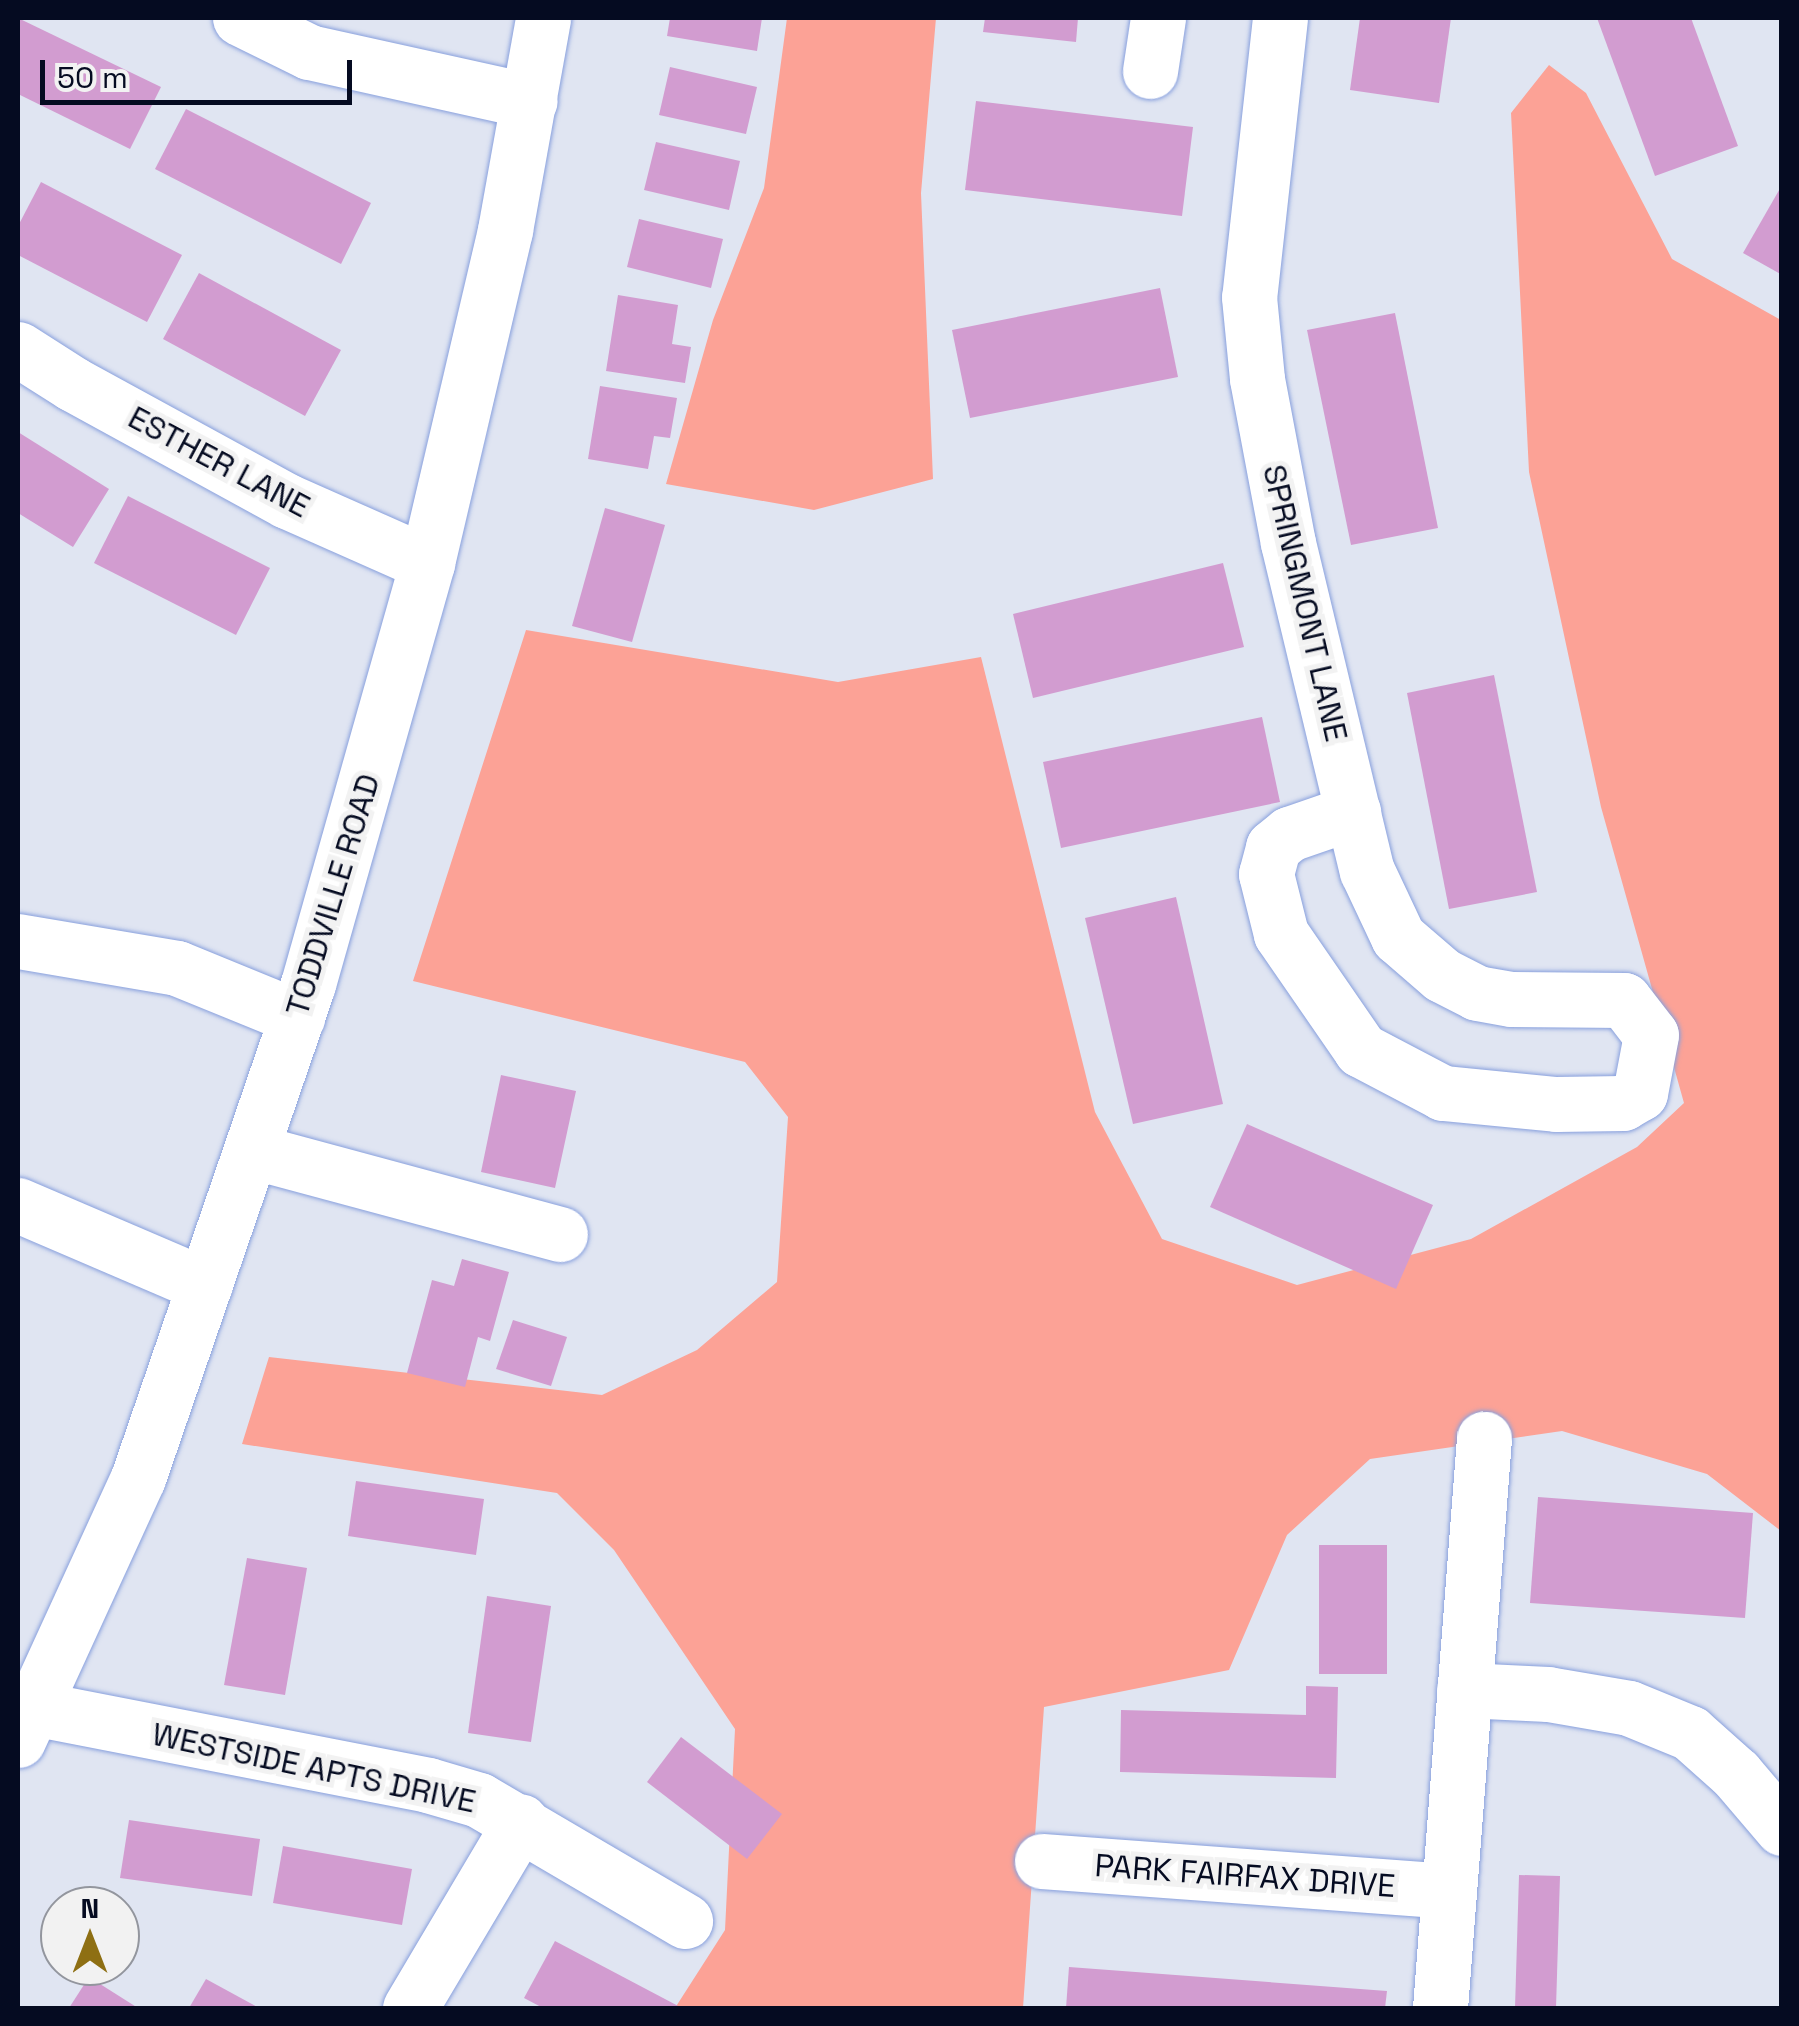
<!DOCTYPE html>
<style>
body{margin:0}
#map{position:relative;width:1799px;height:2026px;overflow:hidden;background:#e0e5f2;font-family:"Space Grotesk",sans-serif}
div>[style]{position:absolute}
.green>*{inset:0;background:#fca296}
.building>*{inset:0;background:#d29cd0}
.roads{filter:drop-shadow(0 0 2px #88a0dd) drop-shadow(0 0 2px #88a0dd)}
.minor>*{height:55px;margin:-27.5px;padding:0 27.5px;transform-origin:27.5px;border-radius:27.5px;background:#fff}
span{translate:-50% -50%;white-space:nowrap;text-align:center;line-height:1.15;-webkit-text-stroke:10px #f2f2f2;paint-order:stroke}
.street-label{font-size:32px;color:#050b21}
.frame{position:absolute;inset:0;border:20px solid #050b21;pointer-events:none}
.north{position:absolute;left:40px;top:1886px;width:100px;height:100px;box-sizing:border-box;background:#f2f2f2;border:2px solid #93969e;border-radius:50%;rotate:0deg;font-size:28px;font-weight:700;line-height:40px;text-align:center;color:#050b21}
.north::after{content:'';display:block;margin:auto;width:35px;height:45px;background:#8e6f13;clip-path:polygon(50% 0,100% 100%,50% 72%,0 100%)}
.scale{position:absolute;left:40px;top:60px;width:312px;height:45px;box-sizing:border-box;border:5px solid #050b21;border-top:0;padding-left:12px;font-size:30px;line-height:35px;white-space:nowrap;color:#050b21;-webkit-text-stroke:8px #f2f2f2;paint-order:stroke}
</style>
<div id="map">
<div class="green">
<div style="clip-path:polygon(787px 18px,936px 18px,921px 193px,933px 479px,814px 510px,666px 484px,713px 320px,764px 188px)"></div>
<div style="clip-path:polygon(1549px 65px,1586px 93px,1672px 259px,1781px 320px,1781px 1531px,1707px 1474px,1562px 1431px,1370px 1459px,1287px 1535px,1229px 1670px,1044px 1707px,1023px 2008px,675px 2008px,725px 1930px,735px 1729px,614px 1550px,557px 1493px,242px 1444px,269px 1357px,602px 1395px,697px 1350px,777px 1282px,788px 1117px,745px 1062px,413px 981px,526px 630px,838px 682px,981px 657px,1095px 1112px,1162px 1239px,1297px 1285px,1471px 1239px,1637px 1147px,1684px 1103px,1601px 807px,1529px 472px,1511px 113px)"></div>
</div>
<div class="building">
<div style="clip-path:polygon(18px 18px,161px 87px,130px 149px,18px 94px)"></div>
<div style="clip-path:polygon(670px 18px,762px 18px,757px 51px,667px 36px)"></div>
<div style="clip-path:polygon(985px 18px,1078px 18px,1076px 42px,983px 32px)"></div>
<div style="clip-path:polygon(1360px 18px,1451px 18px,1439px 103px,1350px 90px)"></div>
<div style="clip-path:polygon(1597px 18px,1691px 18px,1738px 146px,1655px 176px)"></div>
<div style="clip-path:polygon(670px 67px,757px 87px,746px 134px,659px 115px)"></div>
<div style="clip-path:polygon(976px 101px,1193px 127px,1182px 216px,965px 190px)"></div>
<div style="clip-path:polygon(186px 109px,371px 203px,341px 264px,155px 169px)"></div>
<div style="clip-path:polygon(656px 142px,740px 161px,729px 210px,644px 190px)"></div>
<div style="clip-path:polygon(41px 182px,182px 255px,147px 322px,18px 255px,18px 226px)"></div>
<div style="clip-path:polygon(1782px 185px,1782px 275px,1743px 253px)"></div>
<div style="clip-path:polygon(639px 219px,723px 239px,711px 288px,627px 267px)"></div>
<div style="clip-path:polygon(199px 273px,341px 350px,305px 416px,163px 339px)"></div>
<div style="clip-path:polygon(1160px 288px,1178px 377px,970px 418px,952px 330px)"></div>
<div style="clip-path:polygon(618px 295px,678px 305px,672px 344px,691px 347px,685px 383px,606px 371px)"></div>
<div style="clip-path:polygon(1395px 313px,1438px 528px,1351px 545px,1307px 330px)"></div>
<div style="clip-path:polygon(600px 386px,677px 398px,670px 438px,654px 436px,648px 469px,588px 459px)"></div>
<div style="clip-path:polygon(18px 432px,109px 489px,73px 547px,18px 513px)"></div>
<div style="clip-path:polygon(128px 496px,270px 568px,236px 635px,94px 563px)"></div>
<div style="clip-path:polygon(605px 508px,665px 525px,632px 642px,572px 626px)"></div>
<div style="clip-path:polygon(1223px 563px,1244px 647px,1033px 698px,1013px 614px)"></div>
<div style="clip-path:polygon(1494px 675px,1537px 892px,1449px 909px,1407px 693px)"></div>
<div style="clip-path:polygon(1262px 717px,1280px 802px,1061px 848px,1043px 762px)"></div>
<div style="clip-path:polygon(1176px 897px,1223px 1104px,1133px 1124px,1085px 918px)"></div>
<div style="clip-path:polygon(501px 1075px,576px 1091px,555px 1188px,481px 1172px)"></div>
<div style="clip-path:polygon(1247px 1124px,1433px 1205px,1396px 1289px,1210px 1207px)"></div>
<div style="clip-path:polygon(462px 1259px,509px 1272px,490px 1341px,478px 1337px,465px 1387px,407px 1373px,432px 1280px,454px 1286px)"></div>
<div style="clip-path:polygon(513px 1320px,567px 1337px,551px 1386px,496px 1369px)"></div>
<div style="clip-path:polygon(356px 1481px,484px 1499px,476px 1555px,348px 1536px)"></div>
<div style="clip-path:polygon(1538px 1497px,1753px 1513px,1745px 1618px,1530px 1603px)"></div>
<div style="clip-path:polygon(1319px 1545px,1387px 1545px,1387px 1674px,1319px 1674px)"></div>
<div style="clip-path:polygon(247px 1558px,307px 1568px,285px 1695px,224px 1685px)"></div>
<div style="clip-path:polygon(487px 1596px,551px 1606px,531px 1742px,468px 1733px)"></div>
<div style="clip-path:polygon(1306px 1686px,1338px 1687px,1336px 1778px,1120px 1772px,1121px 1710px,1306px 1715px)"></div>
<div style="clip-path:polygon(681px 1737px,782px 1814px,747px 1859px,647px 1782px)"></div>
<div style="clip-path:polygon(129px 1820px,260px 1839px,252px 1896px,120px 1878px)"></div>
<div style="clip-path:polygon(283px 1846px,412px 1869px,402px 1925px,273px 1903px)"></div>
<div style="clip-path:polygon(1519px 1875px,1560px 1876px,1556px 2008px,1515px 2008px)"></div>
<div style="clip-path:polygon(555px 1941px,682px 2008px,543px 2008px,524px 1998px)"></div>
<div style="clip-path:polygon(1069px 1967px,1387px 1991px,1385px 2008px,1066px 2008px)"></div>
<div style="clip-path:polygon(89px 1977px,138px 2008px,69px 2008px)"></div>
<div style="clip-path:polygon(206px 1979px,259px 2008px,189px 2008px)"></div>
</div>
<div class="roads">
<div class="minor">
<div style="left:240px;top:18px;width:77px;rotate:26.2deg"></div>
<div style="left:309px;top:52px;width:226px;rotate:12.5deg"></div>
<div style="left:1280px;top:18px;width:281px;rotate:96.3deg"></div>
<div style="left:1249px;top:297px;width:82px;rotate:84.4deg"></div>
<div style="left:1257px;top:379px;width:167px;rotate:79.3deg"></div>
<div style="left:1288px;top:543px;width:337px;rotate:76.5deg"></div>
<div style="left:1367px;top:871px;width:73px;rotate:64.8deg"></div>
<div style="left:1398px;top:937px;width:58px;rotate:40.8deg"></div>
<div style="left:1442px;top:975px;width:39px;rotate:27deg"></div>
<div style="left:1477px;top:993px;width:35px;rotate:10deg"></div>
<div style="left:1511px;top:999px;width:113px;rotate:0.5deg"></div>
<div style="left:1624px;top:1000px;width:44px;rotate:52.4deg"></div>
<div style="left:1651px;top:1035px;width:59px;rotate:100.7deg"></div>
<div style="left:1640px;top:1093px;width:20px;rotate:150deg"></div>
<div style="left:1623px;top:1103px;width:67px;rotate:179.1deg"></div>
<div style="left:1556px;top:1104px;width:114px;rotate:-174.4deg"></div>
<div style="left:1443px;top:1093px;width:93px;rotate:-152.3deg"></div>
<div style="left:1361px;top:1050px;width:141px;rotate:-124.6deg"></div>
<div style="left:1281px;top:934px;width:62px;rotate:-104deg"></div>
<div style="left:1266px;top:874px;width:28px;rotate:-75deg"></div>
<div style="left:1273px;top:847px;width:21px;rotate:-39deg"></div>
<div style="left:1289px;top:834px;width:68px;rotate:-19deg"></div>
<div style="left:1150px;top:71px;width:54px;rotate:-81.4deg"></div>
<div style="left:18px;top:349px;width:65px;rotate:32.5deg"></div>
<div style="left:73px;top:384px;width:244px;rotate:28.7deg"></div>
<div style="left:287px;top:501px;width:153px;rotate:23.9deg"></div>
<div style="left:18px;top:941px;width:161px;rotate:9.6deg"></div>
<div style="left:177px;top:968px;width:130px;rotate:22.2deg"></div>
<div style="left:252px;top:1151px;width:319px;rotate:15.1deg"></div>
<div style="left:18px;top:1205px;width:203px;rotate:23.2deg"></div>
<div style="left:1464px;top:1690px;width:84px;rotate:2.7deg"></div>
<div style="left:1548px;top:1694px;width:82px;rotate:9.8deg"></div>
<div style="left:1629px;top:1708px;width:66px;rotate:22.3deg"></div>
<div style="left:1690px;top:1733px;width:62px;rotate:41.7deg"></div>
<div style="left:1736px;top:1774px;width:71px;rotate:49.6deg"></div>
<div style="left:33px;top:1708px;width:402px;rotate:11deg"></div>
<div style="left:428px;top:1785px;width:53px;rotate:16.4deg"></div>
<div style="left:479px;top:1800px;width:239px;rotate:30.4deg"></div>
<div style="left:18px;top:1740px;width:288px;rotate:-65.4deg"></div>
<div style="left:138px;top:1478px;width:522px;rotate:-71.01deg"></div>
<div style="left:308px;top:984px;width:437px;rotate:-74.2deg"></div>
<div style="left:427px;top:563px;width:342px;rotate:-76.8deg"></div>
<div style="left:505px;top:230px;width:215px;rotate:-79.8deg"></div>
<div style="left:1042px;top:1861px;width:407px;rotate:4.2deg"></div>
<div style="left:410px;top:2008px;width:217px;rotate:-59.3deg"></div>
<div style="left:1440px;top:2008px;width:571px;rotate:-85.58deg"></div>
</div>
</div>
<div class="street-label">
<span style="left:219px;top:462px;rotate:28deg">ESTHER LANE</span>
<span style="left:1305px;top:603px;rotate:77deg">SPRINGMONT LANE</span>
<span style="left:333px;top:895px;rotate:-73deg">TODDVILLE ROAD</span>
<span style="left:314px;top:1768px;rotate:12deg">WESTSIDE APTS DRIVE</span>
<span style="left:1245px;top:1876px;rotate:4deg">PARK FAIRFAX DRIVE</span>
</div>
<div class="frame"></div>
<div class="north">N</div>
<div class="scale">50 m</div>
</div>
